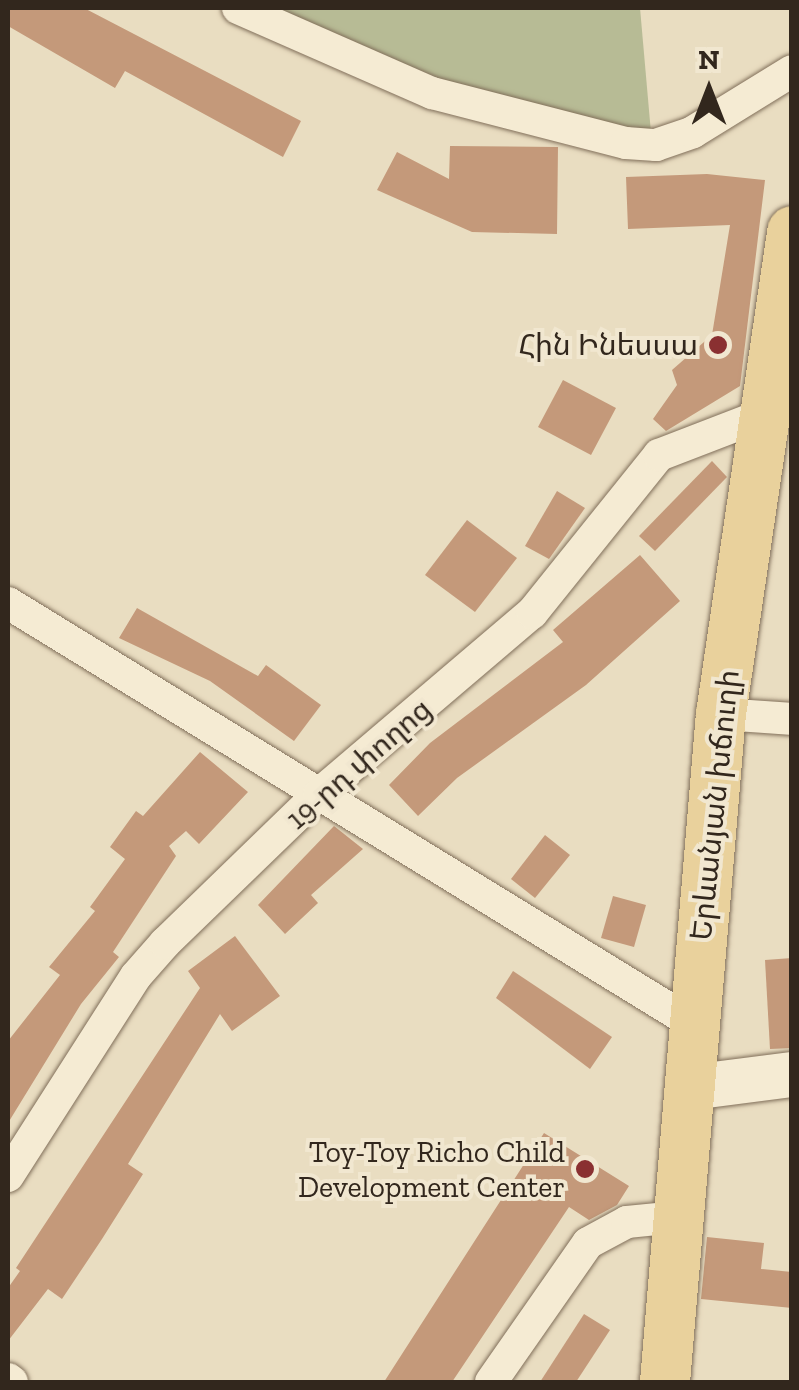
<!DOCTYPE html>
<meta charset="utf-8">
<style>
body{margin:0}
#map{position:relative;width:799px;height:1390px;overflow:hidden;background:#e9ddc1;font-family:"Zilla Slab","Noto Sans Armenian",serif}
div>[style]{position:absolute}
.cemetery>*{inset:0;background:#b7bb95}
.building>*{inset:0;background:#c4997a}
.roads{filter:drop-shadow(0 0 2px #816f5a) drop-shadow(0 0 2px #816f5a)}
.street>*{height:32px;margin:-16px;padding:0 16px;transform-origin:16px;border-radius:16px;background:#f5ebd3}
.secondary>*{height:45px;margin:-22.5px;padding:0 22.5px;transform-origin:22.5px;border-radius:22.5px;background:#f5ebd3}
.primary>*{height:50px;margin:-25px;padding:0 25px;transform-origin:25px;border-radius:25px;background:#e9d19c}
.dots>*{width:28px;height:28px;translate:-50% -50%;box-sizing:border-box;border:5px solid #f1e7d0;border-radius:50%}
span{translate:-50% -50%;white-space:nowrap;text-align:center;line-height:1.15;-webkit-text-stroke:8px #f1e7d0;paint-order:stroke}
.poi-label{font-size:30px;color:#32271d}
.right{translate:-100% -50%;text-align:right}
.street-label{font-size:30px;color:#32271d}
.frame{position:absolute;inset:0;border:10px solid #32271d;pointer-events:none}
.north{position:absolute;left:659px;top:40px;width:100px;height:100px;-webkit-text-stroke:8px #f1e7d0;paint-order:stroke;rotate:0deg;font-size:28px;font-weight:700;line-height:40px;text-align:center;color:#32271d}
.north::after{content:'';display:block;margin:auto;width:35px;height:45px;background:#32271d;clip-path:polygon(50% 0,100% 100%,50% 72%,0 100%)}
</style>
<div id="map">
<div class="cemetery">
<div style="clip-path:polygon(264px 8px,640px 8px,651px 133px,421px 79px)"></div>
</div>
<div class="building">
<div style="clip-path:polygon(8px 8px,84px 8px,301px 121px,283px 157px,125px 71px,115px 88px,8px 26px)"></div>
<div style="clip-path:polygon(450px 146px,558px 147px,557px 234px,472px 232px,377px 190px,397px 152px,449px 179px)"></div>
<div style="clip-path:polygon(707px 174px,765px 180px,740px 386px,666px 431px,653px 419px,677px 385px,672px 370px,712px 335px,730px 225px,628px 229px,626px 177px)"></div>
<div style="clip-path:polygon(563px 380px,616px 408px,591px 455px,538px 427px)"></div>
<div style="clip-path:polygon(712px 461px,727px 477px,655px 551px,639px 536px)"></div>
<div style="clip-path:polygon(557px 491px,585px 508px,549px 559px,525px 546px)"></div>
<div style="clip-path:polygon(467px 520px,517px 558px,475px 612px,425px 575px)"></div>
<div style="clip-path:polygon(640px 555px,680px 601px,586px 685px,457px 778px,418px 816px,389px 785px,430px 743px,563px 642px,553px 630px)"></div>
<div style="clip-path:polygon(137px 608px,258px 676px,266px 665px,321px 705px,294px 741px,210px 681px,119px 638px)"></div>
<div style="clip-path:polygon(200px 752px,248px 792px,199px 844px,186px 831px,169px 846px,176px 856px,113px 952px,119px 957px,81px 1004px,8px 1123px,8px 1041px,60px 975px,49px 967px,95px 911px,90px 907px,125px 859px,110px 847px,136px 811px,143px 816px)"></div>
<div style="clip-path:polygon(334px 826px,363px 849px,311px 895px,318px 903px,285px 934px,258px 905px)"></div>
<div style="clip-path:polygon(545px 835px,570px 855px,535px 898px,511px 879px)"></div>
<div style="clip-path:polygon(613px 896px,646px 905px,634px 947px,601px 938px)"></div>
<div style="clip-path:polygon(235px 936px,280px 996px,232px 1031px,220px 1014px,128px 1164px,143px 1174px,102px 1239px,62px 1299px,48px 1289px,8px 1341px,8px 1288px,20px 1271px,16px 1268px,200px 988px,188px 971px)"></div>
<div style="clip-path:polygon(792px 958px,792px 1048px,770px 1049px,765px 960px)"></div>
<div style="clip-path:polygon(513px 971px,612px 1037px,590px 1069px,496px 998px)"></div>
<div style="clip-path:polygon(544px 1133px,629px 1186px,617px 1205px,589px 1220px,569px 1207px,452px 1382px,384px 1382px)"></div>
<div style="clip-path:polygon(707px 1237px,764px 1243px,761px 1269px,792px 1272px,792px 1308px,701px 1299px)"></div>
<div style="clip-path:polygon(584px 1314px,610px 1330px,576px 1382px,540px 1382px)"></div>
</div>
<div class="roads">
<div class="street">
<div style="left:238px;top:8px;width:212px;rotate:23.7deg"></div>
<div style="left:432px;top:93px;width:200px;rotate:14.5deg"></div>
<div style="left:626px;top:143px;width:30px;rotate:4deg"></div>
<div style="left:656px;top:145px;width:39px;rotate:-19deg"></div>
<div style="left:693px;top:132px;width:116px;rotate:-31.6deg"></div>
<div style="left:8px;top:603px;width:805px;rotate:31.54deg"></div>
<div style="left:721px;top:714px;width:71px;rotate:4deg"></div>
<div style="left:8px;top:1176px;width:237px;rotate:-57.4deg"></div>
<div style="left:136px;top:976px;width:44px;rotate:-48.7deg"></div>
<div style="left:165px;top:943px;width:214px;rotate:-44.1deg"></div>
<div style="left:319px;top:794px;width:280px;rotate:-40.4deg"></div>
<div style="left:532px;top:613px;width:203px;rotate:-51.2deg"></div>
<div style="left:659px;top:455px;width:114px;rotate:-21.1deg"></div>
<div style="left:8px;top:1379px;width:5px;rotate:37deg"></div>
<div style="left:491px;top:1382px;width:169px;rotate:-55.1deg"></div>
<div style="left:588px;top:1243px;width:44px;rotate:-28.3deg"></div>
<div style="left:627px;top:1222px;width:49px;rotate:-5.8deg"></div>
</div>
<div class="secondary">
<div style="left:690px;top:1087px;width:103px;rotate:-7.3deg"></div>
</div>
<div class="primary">
<div style="left:665px;top:1382px;width:670px;rotate:-85.21deg"></div>
<div style="left:721px;top:714px;width:488px;rotate:-81.6deg"></div>
</div>
</div>
<div class="dots">
<div style="left:718px;top:345px;background:#8a3031"></div>
<div style="left:585px;top:1169px;background:#8a3031"></div>
</div>
<div class="poi-label">
<span class="right" style="left:698px;top:345px">Հին Ինեսսա</span>
<span class="right" style="left:565px;top:1169px">Toy-Toy Richo Child<br>Development Center</span>
</div>
<div class="street-label">
<span style="left:359px;top:764px;rotate:-41deg">19-րդ փողոց</span>
<span style="left:715px;top:805px;rotate:-84deg">Երևանյան խճուղի</span>
</div>
<div class="frame"></div>
<div class="north">N</div>
</div>
